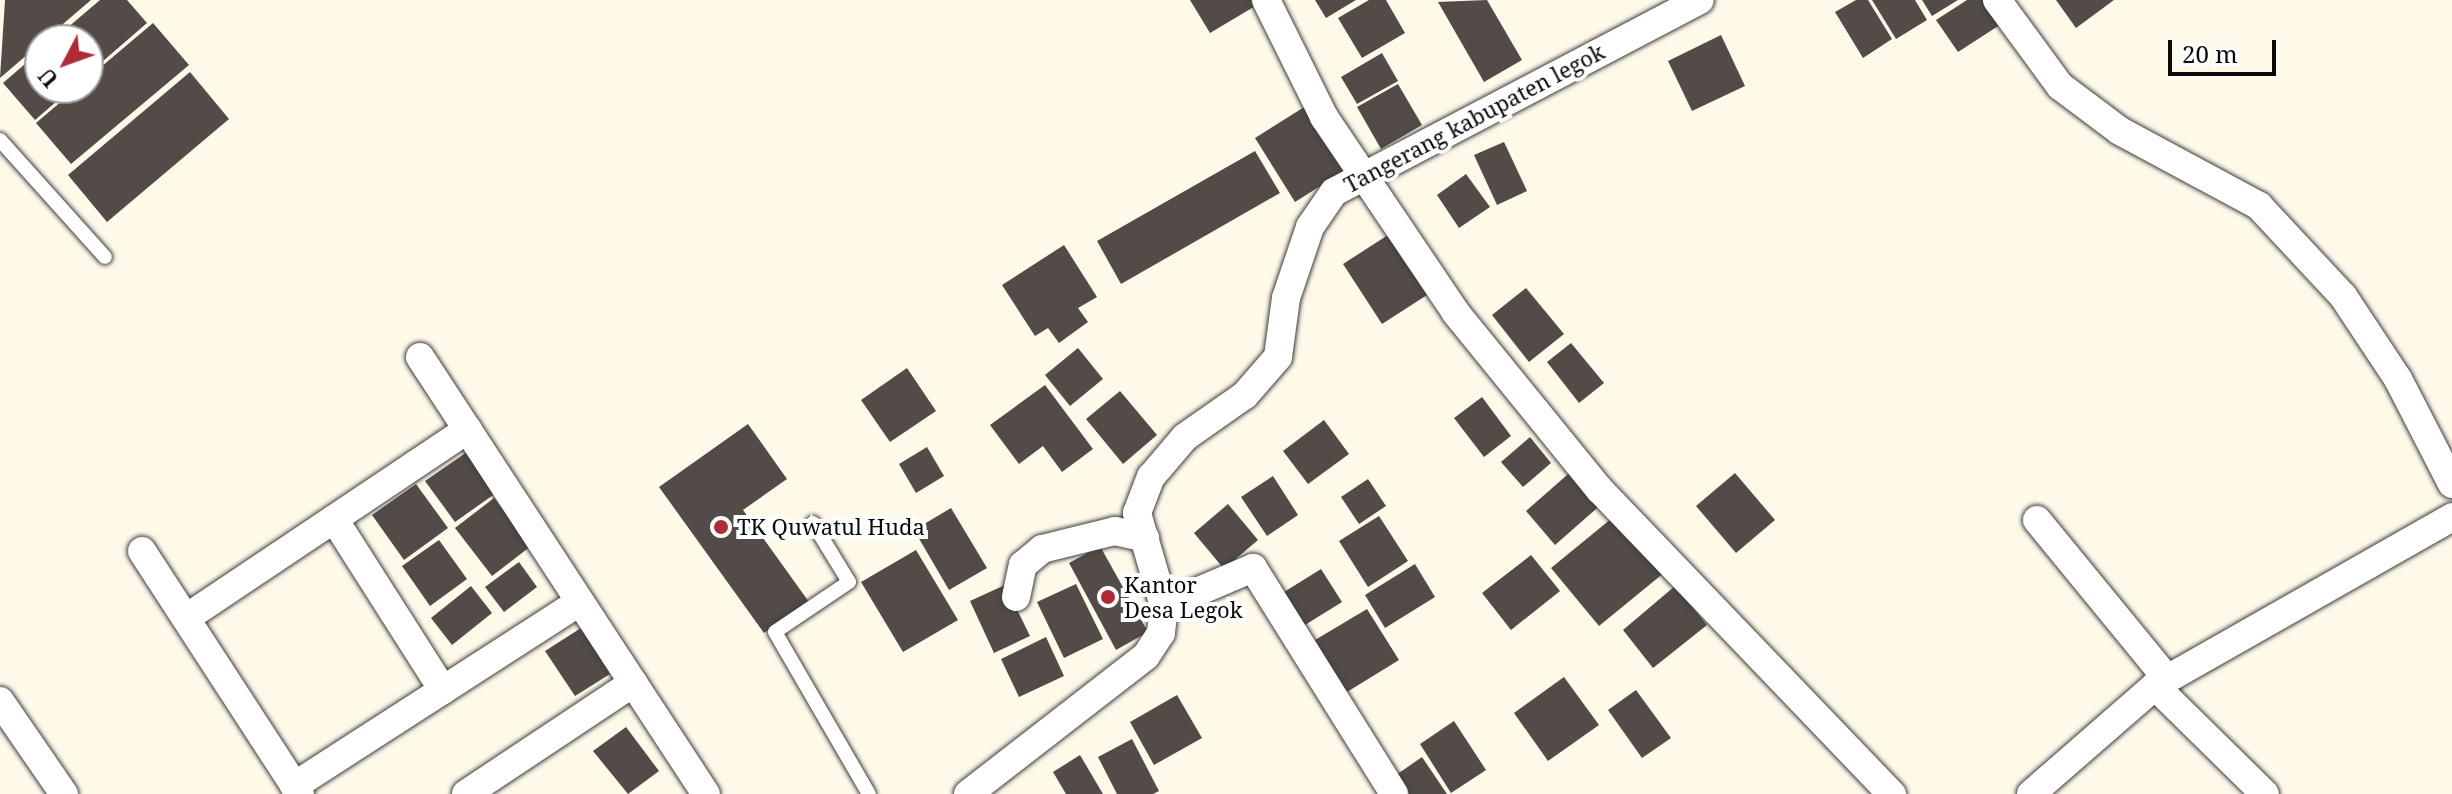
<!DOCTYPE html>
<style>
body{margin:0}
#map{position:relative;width:2452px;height:794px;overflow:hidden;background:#fef9e9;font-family:"Noto Serif",serif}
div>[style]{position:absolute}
.building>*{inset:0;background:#524b47}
.roads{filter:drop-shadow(0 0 2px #3d3d3d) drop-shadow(0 0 2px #3d3d3d)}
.service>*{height:14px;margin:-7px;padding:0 7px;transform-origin:7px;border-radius:7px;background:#fff}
.minor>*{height:28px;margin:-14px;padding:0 14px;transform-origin:14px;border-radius:14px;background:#fff}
.dots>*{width:22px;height:22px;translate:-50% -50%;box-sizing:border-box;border:4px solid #fff;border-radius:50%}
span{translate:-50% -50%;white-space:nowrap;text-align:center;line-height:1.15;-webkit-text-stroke:8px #fff;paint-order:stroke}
.street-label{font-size:22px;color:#0a0a0a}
.poi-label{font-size:22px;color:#0a0a0a}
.left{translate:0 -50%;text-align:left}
.north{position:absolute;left:24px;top:24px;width:80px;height:80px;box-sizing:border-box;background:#fff;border:2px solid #9d9d9d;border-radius:50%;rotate:229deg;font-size:22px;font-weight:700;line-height:32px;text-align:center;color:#0a0a0a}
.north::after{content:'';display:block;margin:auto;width:28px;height:36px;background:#b12b37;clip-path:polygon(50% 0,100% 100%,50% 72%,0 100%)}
.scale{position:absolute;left:2168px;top:40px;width:108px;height:36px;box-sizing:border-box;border:4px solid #0a0a0a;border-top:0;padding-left:10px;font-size:24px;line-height:28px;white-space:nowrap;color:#0a0a0a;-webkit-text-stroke:6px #fff;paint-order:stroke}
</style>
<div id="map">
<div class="building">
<div style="clip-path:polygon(5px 0,91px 0,0 78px)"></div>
<div style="clip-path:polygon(100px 0,127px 0,147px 23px,88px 74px,88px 40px,53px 40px)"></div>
<div style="clip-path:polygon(1190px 0,1254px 0,1257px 5px,1210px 33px)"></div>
<div style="clip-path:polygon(1315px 0,1356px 0,1326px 18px)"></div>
<div style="clip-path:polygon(1369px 0,1386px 0,1405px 33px,1362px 58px,1338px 18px)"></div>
<div style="clip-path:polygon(1487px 0,1522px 60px,1484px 82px,1438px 2px)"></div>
<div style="clip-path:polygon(1856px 0,1868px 0,1892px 39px,1863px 58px,1835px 12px)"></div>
<div style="clip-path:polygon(1872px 0,1915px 0,1927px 20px,1896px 39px)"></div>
<div style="clip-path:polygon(1922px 0,1958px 0,1932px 16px)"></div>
<div style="clip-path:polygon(1967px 0,1992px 0,2006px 21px,1958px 52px,1936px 20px)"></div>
<div style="clip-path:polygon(2056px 0,2114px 0,2076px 28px)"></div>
<div style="clip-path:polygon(153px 23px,189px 65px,71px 164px,36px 123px,77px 88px,88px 88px,88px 78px)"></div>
<div style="clip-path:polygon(1721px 35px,1745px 86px,1692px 111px,1668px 61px)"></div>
<div style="clip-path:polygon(40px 51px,40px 88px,72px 88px,35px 120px,3px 83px)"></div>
<div style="clip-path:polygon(1382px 53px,1398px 81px,1357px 104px,1341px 77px)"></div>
<div style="clip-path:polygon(190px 72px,229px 119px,107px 222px,68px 175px)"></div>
<div style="clip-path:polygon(1398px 84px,1422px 125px,1381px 149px,1357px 107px)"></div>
<div style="clip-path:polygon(1309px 104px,1349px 168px,1295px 202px,1255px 138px)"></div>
<div style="clip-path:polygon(1504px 142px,1527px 191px,1497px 205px,1474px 155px)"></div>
<div style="clip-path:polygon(1255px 151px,1280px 193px,1121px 284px,1097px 241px)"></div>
<div style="clip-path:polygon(1466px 174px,1490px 207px,1459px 228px,1437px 195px)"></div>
<div style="clip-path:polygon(1388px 235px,1427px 295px,1382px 324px,1343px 264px)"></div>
<div style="clip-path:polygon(1064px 245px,1097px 297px,1078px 308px,1088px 322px,1059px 343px,1048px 328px,1035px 336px,1002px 285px)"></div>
<div style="clip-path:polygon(1526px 288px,1564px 334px,1529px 362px,1492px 315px)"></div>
<div style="clip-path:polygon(1571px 343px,1604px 383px,1579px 403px,1547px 362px)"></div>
<div style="clip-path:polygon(1078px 348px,1103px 379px,1070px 406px,1045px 375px)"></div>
<div style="clip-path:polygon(907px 368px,936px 411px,890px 442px,861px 400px)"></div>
<div style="clip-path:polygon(1045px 385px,1093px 449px,1062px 472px,1043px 446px,1019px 464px,990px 425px)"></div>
<div style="clip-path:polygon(1120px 391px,1157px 435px,1123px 464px,1086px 419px)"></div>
<div style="clip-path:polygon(1482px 397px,1511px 436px,1484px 457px,1454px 418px)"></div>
<div style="clip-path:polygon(1324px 420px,1349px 454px,1308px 484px,1283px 451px)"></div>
<div style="clip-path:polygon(748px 424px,787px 479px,743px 510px,809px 602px,764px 633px,659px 487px)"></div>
<div style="clip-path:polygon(1530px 437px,1551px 463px,1523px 487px,1501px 462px)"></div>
<div style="clip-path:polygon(927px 447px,944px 476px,916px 493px,899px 464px)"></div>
<div style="clip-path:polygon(467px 452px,496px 493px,455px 522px,425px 481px)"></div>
<div style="clip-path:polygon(1575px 468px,1604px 502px,1555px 545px,1526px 511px)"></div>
<div style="clip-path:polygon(1735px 473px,1775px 520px,1736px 553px,1696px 506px)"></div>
<div style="clip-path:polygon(1273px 476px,1298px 515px,1267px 536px,1241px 497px)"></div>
<div style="clip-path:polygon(1368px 479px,1386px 506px,1359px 524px,1341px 497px)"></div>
<div style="clip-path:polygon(416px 484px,448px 528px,404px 560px,372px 515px)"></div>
<div style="clip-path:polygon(494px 498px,531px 546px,492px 576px,455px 528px)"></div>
<div style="clip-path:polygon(1228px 504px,1258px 540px,1224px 569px,1194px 533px)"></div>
<div style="clip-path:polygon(951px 508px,987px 568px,949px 590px,914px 530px)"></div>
<div style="clip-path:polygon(1617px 514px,1665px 572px,1599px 626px,1551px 568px)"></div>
<div style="clip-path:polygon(1379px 516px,1408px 561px,1368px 587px,1339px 541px)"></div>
<div style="clip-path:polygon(439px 540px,467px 579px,430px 606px,402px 566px)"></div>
<div style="clip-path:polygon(1100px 546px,1148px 632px,1116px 650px,1069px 563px)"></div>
<div style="clip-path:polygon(916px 550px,958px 620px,903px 652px,861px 582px)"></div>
<div style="clip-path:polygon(1531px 555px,1560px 591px,1511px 630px,1482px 593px)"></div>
<div style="clip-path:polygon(519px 562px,537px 587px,504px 612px,485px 587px)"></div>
<div style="clip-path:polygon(1415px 564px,1435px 597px,1385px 628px,1365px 595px)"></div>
<div style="clip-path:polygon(1321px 569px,1342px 602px,1297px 630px,1276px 597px)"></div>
<div style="clip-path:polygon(1076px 584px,1103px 639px,1064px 658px,1037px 602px)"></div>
<div style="clip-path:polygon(1005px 585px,1030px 636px,994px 653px,970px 601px)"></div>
<div style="clip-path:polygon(471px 586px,492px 613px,452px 645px,431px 618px)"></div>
<div style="clip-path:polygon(1675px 586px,1707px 625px,1653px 668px,1623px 630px)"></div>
<div style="clip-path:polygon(1367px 609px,1399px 660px,1347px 692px,1315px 640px)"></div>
<div style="clip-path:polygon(581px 628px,610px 674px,575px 696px,545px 651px)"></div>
<div style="clip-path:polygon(1046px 637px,1064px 676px,1019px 697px,1001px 659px)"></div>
<div style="clip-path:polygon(1564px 677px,1599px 725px,1548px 761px,1514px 713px)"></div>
<div style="clip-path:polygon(1636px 690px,1671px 738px,1642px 758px,1608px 710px)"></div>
<div style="clip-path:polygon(1177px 695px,1202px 738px,1154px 765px,1130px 722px)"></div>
<div style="clip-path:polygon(1454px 721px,1486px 770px,1451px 793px,1420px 744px)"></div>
<div style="clip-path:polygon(626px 727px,659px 771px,628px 794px,593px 751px)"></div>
<div style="clip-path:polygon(1132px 739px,1159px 791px,1153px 794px,1117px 794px,1098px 757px)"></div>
<div style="clip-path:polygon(1080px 755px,1103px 794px,1066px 794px,1053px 772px)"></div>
<div style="clip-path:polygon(1422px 757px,1447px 794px,1409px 794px,1396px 775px)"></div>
</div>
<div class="roads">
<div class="service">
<div style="left:0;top:140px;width:157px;rotate:48.1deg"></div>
<div style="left:813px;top:523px;width:69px;rotate:58.6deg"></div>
<div style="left:849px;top:582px;width:89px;rotate:146deg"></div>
<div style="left:775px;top:632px;width:187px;rotate:59.9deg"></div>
</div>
<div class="minor">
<div style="left:1266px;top:0;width:131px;rotate:63.6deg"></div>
<div style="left:1324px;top:117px;width:236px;rotate:56deg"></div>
<div style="left:1456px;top:313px;width:228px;rotate:50.9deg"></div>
<div style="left:1600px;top:490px;width:422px;rotate:46.2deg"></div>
<div style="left:1997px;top:0;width:107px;rotate:53.8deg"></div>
<div style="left:2060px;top:86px;width:75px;rotate:36.9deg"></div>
<div style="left:2120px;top:131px;width:158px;rotate:28.3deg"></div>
<div style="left:2259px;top:206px;width:123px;rotate:47deg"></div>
<div style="left:2343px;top:296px;width:100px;rotate:56.5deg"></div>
<div style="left:2398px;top:379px;width:118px;rotate:62.8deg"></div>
<div style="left:420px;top:357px;width:522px;rotate:56.8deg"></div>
<div style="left:334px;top:519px;width:203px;rotate:57.5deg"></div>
<div style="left:2037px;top:520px;width:205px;rotate:50.7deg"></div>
<div style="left:142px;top:551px;width:290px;rotate:57deg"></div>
<div style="left:1016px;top:597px;width:33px;rotate:-78deg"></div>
<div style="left:1023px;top:565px;width:25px;rotate:-40deg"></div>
<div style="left:1042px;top:549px;width:75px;rotate:-13.9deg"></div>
<div style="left:1115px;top:531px;width:31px;rotate:13deg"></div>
<div style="left:1164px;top:606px;width:97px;rotate:-23.1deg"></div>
<div style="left:1253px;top:568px;width:266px;rotate:58deg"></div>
<div style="left:186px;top:618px;width:339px;rotate:-33.8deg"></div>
<div style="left:2155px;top:686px;width:154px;rotate:44.5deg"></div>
<div style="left:0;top:701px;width:113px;rotate:55.5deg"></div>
<div style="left:294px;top:786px;width:340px;rotate:-32.8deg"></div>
<div style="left:466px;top:794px;width:201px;rotate:-33.6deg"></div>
<div style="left:968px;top:794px;width:225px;rotate:-37.8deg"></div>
<div style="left:1146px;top:656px;width:27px;rotate:-57deg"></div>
<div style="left:1161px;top:633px;width:27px;rotate:-84deg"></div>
<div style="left:1164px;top:606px;width:97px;rotate:-106.2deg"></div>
<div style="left:1137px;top:513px;width:39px;rotate:-69deg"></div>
<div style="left:1151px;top:477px;width:52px;rotate:-49.6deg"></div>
<div style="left:1185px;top:437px;width:73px;rotate:-35deg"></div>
<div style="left:1245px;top:395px;width:50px;rotate:-49deg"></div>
<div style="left:1278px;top:357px;width:60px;rotate:-82.3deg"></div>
<div style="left:1286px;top:298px;width:75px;rotate:-71.3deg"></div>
<div style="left:1310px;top:227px;width:42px;rotate:-55.6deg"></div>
<div style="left:1334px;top:192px;width:413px;rotate:-27.7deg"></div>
<div style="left:2031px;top:794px;width:164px;rotate:-41.1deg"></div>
<div style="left:2155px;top:686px;width:342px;rotate:-29.6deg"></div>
</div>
</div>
<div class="dots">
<div style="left:721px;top:527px;background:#b12b37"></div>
<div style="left:1108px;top:597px;background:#b12b37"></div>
</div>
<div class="street-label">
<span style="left:1474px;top:118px;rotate:-28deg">Tangerang kabupaten legok</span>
</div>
<div class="poi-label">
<span class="left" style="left:737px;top:527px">TK Quwatul Huda</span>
<span class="left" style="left:1124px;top:597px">Kantor<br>Desa Legok</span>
</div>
<div class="north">U</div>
<div class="scale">20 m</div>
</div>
